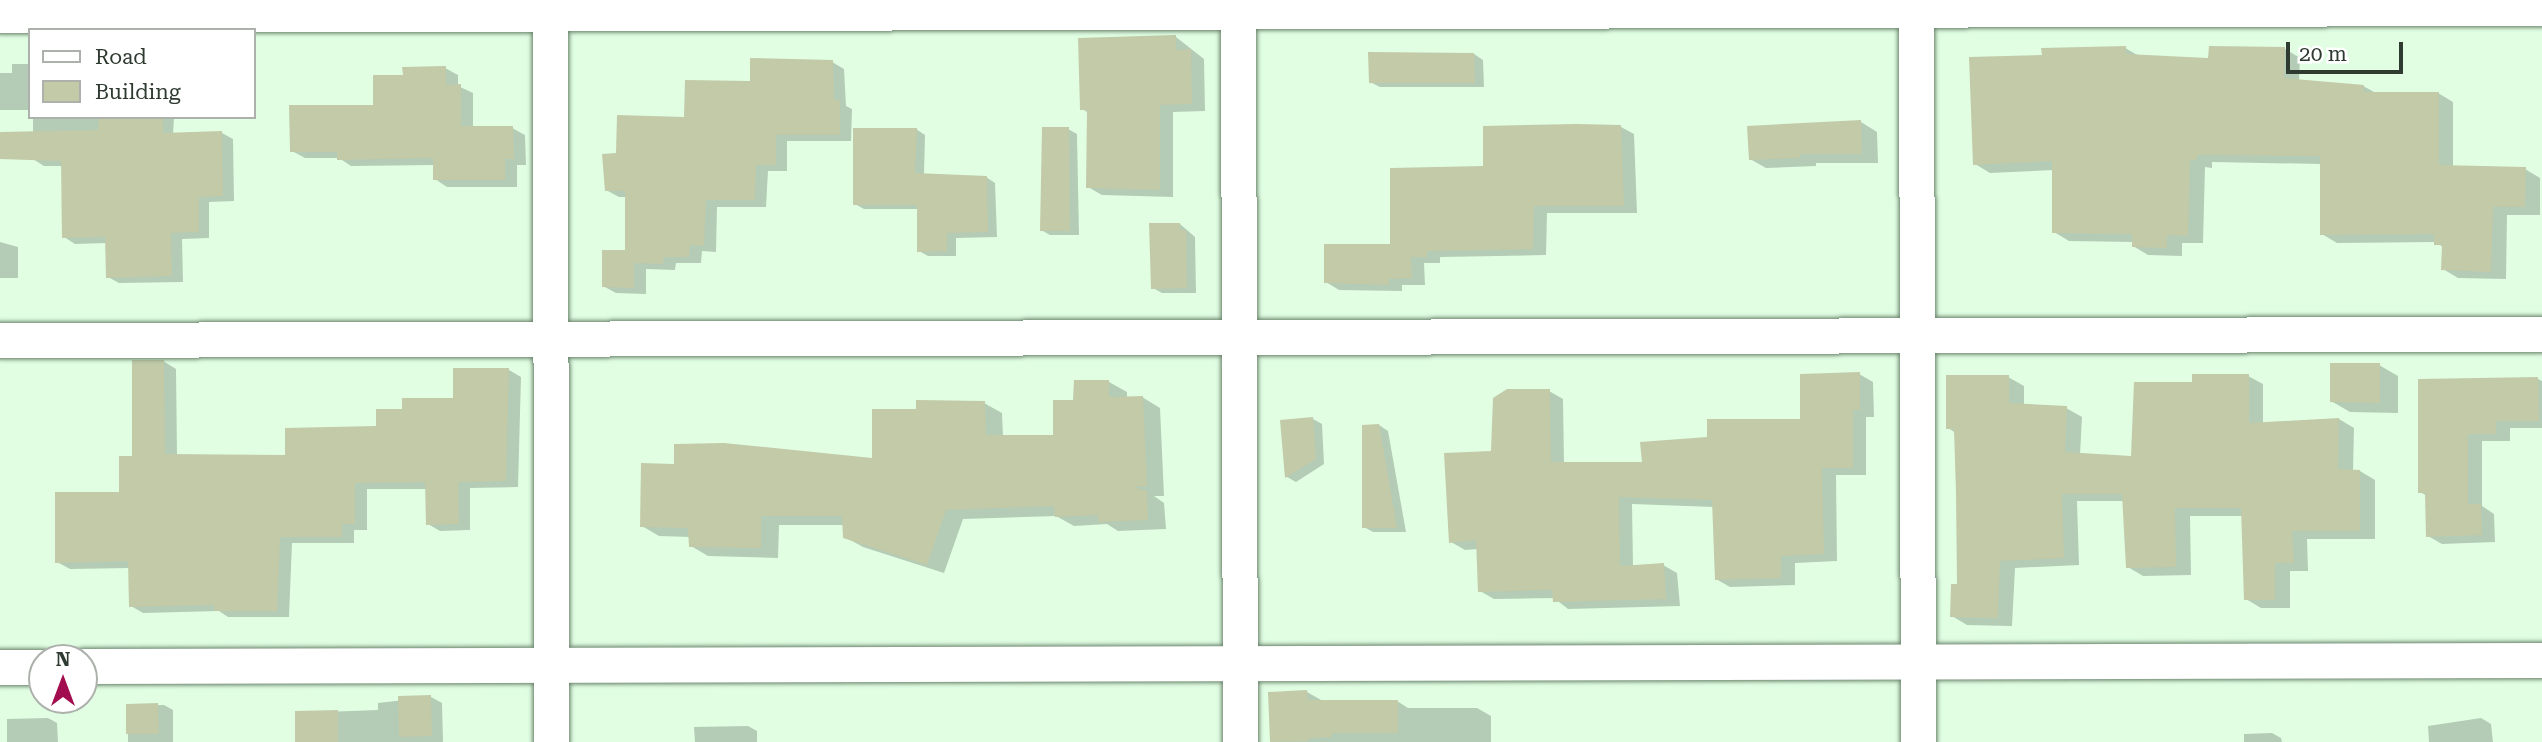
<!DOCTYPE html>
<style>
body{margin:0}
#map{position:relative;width:2542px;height:742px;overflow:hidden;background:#e1fee3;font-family:"Roboto Serif",serif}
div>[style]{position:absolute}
.shadow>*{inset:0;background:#0003}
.building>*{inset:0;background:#c2caa8}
.roads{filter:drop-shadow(0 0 2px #6b856d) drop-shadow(0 0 2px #6b856d)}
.minor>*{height:35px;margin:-17.5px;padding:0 17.5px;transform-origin:17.5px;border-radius:17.5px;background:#fff}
span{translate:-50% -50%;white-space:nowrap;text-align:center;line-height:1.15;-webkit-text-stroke:5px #fff;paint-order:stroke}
.legend{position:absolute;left:28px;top:28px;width:228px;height:91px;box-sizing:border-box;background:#fff;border:2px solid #acb1ac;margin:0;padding:9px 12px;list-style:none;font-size:21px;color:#2f3b30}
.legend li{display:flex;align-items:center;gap:14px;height:35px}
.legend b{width:35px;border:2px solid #acb1ac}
.north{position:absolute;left:28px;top:644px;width:70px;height:70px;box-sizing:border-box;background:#fff;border:2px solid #acb1ac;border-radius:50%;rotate:0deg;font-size:19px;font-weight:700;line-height:28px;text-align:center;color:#2f3b30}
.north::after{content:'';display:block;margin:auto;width:24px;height:32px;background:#a20d4f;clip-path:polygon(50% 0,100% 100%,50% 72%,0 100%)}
.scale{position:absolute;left:2286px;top:42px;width:117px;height:32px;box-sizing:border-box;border:4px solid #2f3b30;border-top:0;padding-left:9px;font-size:21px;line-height:24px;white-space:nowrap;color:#2f3b30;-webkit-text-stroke:5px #fff;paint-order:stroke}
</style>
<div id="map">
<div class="shadow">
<div style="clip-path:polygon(1176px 37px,1204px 59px,1205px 111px,1173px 112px,1173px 197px,1102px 195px,1088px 187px,1089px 113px,1082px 109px)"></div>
<div style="clip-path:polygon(2125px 48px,2141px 57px,2210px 59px,2285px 49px,2300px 58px,2299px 81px,2363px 86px,2376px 93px,2438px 93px,2453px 102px,2453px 167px,2525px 169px,2540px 178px,2540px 215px,2507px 215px,2506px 279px,2458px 278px,2443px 269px,2444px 248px,2436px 242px,2337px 243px,2322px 234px,2322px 164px,2212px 162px,2212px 168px,2205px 167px,2203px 243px,2182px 243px,2182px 256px,2148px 255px,2133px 246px,2134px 242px,2069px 241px,2054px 232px,2054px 170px,1990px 173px,1975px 164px,2044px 57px)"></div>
<div style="clip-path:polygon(1474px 54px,1483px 60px,1484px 87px,1380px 87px,1370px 82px)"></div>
<div style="clip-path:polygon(832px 62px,844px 69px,846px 106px,852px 109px,851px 141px,787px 141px,787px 171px,768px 171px,766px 207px,717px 207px,716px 252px,702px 251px,701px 263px,676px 263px,675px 270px,646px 269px,646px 294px,616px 293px,603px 286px,626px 252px,627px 197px,619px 197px,606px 190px,618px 154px,752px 83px)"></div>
<div style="clip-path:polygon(12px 64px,30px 64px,30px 110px,0 110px,0 73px,12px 73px)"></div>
<div style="clip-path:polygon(445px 68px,458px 75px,458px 86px,473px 93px,473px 128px,512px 128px,525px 135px,526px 165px,517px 165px,517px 187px,447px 187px,435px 179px,435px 165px,351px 166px,339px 158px,305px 158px,292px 151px,375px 106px,404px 77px)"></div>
<div style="clip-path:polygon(33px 117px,174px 117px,173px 134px,222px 133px,233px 139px,234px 201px,209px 202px,209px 238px,182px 239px,183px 282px,119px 283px,108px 277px,107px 243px,75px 244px,64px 237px,63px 166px,44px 166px,33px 159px)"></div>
<div style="clip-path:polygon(1861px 122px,1877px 132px,1878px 163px,1816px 163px,1816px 166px,1766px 168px,1750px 159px)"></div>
<div style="clip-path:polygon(1621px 127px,1634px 134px,1637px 213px,1547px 213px,1546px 255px,1440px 257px,1440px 263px,1424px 263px,1425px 285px,1402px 285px,1402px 291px,1339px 290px,1326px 282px,1392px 246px,1485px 167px)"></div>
<div style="clip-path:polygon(916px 129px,925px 135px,924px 175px,986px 177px,995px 183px,997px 237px,956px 238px,956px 256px,928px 256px,919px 251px,919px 209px,864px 209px,855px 204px)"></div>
<div style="clip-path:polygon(1068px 129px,1077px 134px,1079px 235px,1050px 235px,1041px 230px)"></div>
<div style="clip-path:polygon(1180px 224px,1195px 237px,1196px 293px,1162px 293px,1153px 288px)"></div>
<div style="clip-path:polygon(0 242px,18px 247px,18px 278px,0 278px)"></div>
<div style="clip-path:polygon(163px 361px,176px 369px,177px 456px,287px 457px,378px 427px,404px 411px,455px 400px,509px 370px,521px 377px,518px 487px,470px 488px,470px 530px,440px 531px,428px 524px,427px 489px,367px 489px,367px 530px,354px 530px,354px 543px,292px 543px,289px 617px,228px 617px,219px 611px,143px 613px,131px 606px,130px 568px,70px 569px,57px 562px,121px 493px)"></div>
<div style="clip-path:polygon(2379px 365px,2398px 376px,2398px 413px,2350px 412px,2331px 401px)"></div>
<div style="clip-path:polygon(1859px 374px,1873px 382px,1874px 417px,1866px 417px,1866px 475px,1836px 475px,1837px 561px,1795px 563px,1795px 585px,1730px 587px,1716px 579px,1714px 507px,1632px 504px,1633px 567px,1663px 565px,1677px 573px,1680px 606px,1568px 609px,1554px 598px,1494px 599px,1480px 591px,1478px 549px,1465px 550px,1451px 542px,1493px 452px,1549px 391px,1563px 399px,1564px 464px,1644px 464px,1709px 439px,1802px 421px)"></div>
<div style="clip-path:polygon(2248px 376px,2263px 384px,2263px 424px,2339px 419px,2354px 428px,2353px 471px,2360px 471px,2375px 480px,2375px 539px,2307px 539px,2308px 571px,2290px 571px,2290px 608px,2261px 608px,2246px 599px,2243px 516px,2190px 516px,2191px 575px,2143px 576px,2128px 567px,2125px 501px,2077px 501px,2079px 565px,2015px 568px,2012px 626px,1967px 625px,1952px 616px,1959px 586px,1956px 433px,1948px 428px,2008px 377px,2024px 386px,2024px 406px,2066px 408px,2082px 417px,2080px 455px,2133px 458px,2194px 383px)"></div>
<div style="clip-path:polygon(2538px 379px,2542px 381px,2542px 428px,2510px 428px,2510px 441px,2482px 441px,2482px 506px,2494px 514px,2495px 542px,2442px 544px,2428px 536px,2427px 496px,2420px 492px,2420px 381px)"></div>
<div style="clip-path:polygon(1075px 382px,1109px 382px,1127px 392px,1127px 398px,1142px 397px,1160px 408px,1164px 496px,1154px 496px,1164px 503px,1166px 529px,1118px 531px,1107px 524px,1074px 526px,1056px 516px,963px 519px,944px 573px,863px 547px,845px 537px,844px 525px,779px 525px,778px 558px,708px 556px,691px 546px,690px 537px,659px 536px,642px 526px,874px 460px,918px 411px,984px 403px,1002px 413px,1003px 437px,1054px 437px,1075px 402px)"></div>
<div style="clip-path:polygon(1313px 419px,1322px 424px,1324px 464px,1296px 482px,1287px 477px,1282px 422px)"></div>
<div style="clip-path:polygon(1379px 425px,1388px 431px,1406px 532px,1373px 532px,1364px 527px)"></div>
<div style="clip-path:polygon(1307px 692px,1321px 700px,1397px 701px,1408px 708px,1477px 708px,1491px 716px,1491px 742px,1272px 742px)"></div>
<div style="clip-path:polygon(431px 697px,442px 703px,443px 742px,296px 742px,296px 713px,378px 710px,378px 703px)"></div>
<div style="clip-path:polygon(164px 705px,173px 710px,173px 742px,128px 742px,128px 706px)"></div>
<div style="clip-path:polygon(48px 718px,57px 723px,58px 742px,7px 742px,7px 719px)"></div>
<div style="clip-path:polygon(2481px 718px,2491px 724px,2493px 742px,2429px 742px,2428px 726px)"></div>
<div style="clip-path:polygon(748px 726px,757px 731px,757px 742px,695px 742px,694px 727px)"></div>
<div style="clip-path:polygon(2272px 733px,2281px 738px,2282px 742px,2244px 742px,2244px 734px)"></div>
</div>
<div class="building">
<div style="clip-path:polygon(1176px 35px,1176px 50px,1191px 49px,1192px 104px,1160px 105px,1160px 190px,1086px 188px,1087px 110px,1080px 110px,1078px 38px)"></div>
<div style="clip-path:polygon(2126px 46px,2126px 54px,2208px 58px,2209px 46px,2285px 47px,2284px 78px,2364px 85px,2363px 92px,2439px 92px,2439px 165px,2526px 167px,2525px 207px,2493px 207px,2491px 272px,2441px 270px,2442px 245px,2434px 245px,2434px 234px,2320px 235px,2320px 156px,2197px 155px,2197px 160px,2190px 160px,2188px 236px,2167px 235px,2167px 248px,2132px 247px,2132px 234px,2052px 233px,2052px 161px,1973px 165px,1969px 57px,2042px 55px,2041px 48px)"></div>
<div style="clip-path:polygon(1368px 52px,1474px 53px,1475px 83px,1369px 83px)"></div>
<div style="clip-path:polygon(750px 58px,833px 60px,834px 100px,840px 100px,840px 135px,776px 135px,776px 165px,756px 165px,755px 200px,706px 200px,704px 246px,690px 245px,689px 257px,664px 257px,663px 264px,634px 263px,634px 288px,602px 287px,602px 250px,625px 250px,625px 191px,605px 191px,602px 154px,616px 153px,617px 115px,684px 117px,685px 80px,750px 81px)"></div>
<div style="clip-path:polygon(446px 66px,446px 85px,461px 84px,461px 126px,513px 126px,514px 159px,505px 159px,505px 180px,433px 180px,433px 158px,337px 160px,337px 152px,290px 152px,289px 105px,373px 105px,373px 75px,403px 75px,402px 67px)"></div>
<div style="clip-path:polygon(99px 117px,163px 117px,163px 133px,222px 131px,223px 196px,199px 197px,199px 232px,171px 233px,172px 276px,106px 278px,105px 237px,62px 238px,61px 161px,0 159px,0 132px,98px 130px)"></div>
<div style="clip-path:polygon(1861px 120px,1862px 154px,1800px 154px,1800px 158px,1749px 160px,1747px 126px)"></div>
<div style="clip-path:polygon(1576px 124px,1621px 125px,1624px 206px,1534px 206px,1533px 249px,1427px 251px,1427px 257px,1411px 257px,1412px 278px,1389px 279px,1389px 285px,1324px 283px,1324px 244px,1390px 244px,1390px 168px,1483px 166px,1483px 126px)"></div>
<div style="clip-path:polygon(1042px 127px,1069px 127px,1070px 231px,1040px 231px)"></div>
<div style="clip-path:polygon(853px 128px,917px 128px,915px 173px,987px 176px,988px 232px,947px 233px,947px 251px,917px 252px,917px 205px,853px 205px)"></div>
<div style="clip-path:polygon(1149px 223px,1180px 223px,1180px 230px,1186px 230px,1187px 288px,1151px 289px)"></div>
<div style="clip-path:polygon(132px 360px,164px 360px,165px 454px,285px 455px,285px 428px,376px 426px,376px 409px,402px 409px,402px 398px,453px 398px,453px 368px,509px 368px,506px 481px,458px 482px,459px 524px,426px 525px,425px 482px,355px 483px,355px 524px,342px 524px,342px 537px,280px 537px,277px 611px,214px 611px,214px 605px,129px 607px,128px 561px,55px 563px,55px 492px,119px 492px,119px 456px,132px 456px)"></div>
<div style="clip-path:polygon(2330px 363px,2380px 363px,2380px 403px,2330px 402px)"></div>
<div style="clip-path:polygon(1860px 372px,1860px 410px,1853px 410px,1853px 468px,1822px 468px,1824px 554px,1781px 556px,1781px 578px,1715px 580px,1712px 500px,1619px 497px,1620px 566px,1664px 563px,1666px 599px,1553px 602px,1552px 590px,1478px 592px,1476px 540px,1449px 543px,1444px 453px,1491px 451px,1493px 398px,1507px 389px,1550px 389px,1551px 462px,1642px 462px,1640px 442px,1707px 437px,1707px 419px,1800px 419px,1800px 374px)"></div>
<div style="clip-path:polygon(2192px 374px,2249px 374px,2249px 423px,2339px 418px,2338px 469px,2360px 470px,2360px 531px,2292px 531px,2294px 563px,2275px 563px,2275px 600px,2244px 600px,2241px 508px,2175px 508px,2176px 567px,2126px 568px,2122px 494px,2062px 494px,2064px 558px,2000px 561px,1998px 618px,1950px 617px,1951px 584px,1957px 584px,1956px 493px,1954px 429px,1946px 429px,1946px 375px,2009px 375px,2009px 403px,2067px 406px,2065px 452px,2131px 456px,2134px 382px,2192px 382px)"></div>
<div style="clip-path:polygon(2538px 377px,2539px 421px,2496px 421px,2496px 434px,2468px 434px,2468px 504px,2481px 504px,2482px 535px,2426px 537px,2425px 493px,2418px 493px,2418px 379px)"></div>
<div style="clip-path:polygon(1074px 380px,1109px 380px,1109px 397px,1143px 396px,1147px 486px,1133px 487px,1147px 491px,1148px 520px,1098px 522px,1098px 515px,1055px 517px,1054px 506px,946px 510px,927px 565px,843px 538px,842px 516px,761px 516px,761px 548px,689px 547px,688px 528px,640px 527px,641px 463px,674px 464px,674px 444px,724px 443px,872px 458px,872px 409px,916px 409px,916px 400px,985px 401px,986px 435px,1053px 435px,1053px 400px,1073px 400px)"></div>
<div style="clip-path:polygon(1313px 417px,1316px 459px,1285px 478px,1280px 420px)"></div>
<div style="clip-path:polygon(1379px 424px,1397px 528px,1362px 528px,1362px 425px)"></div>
<div style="clip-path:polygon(1307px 690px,1308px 700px,1398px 700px,1398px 733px,1332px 733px,1332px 737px,1309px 738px,1309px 741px,1270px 742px,1268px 692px)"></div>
<div style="clip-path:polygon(431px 695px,432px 736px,399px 737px,398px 696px)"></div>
<div style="clip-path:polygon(158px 703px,159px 734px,126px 734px,126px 704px)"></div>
<div style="clip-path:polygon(338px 710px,338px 742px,295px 742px,295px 711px)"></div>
</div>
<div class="roads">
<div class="minor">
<div style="left:550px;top:0;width:742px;rotate:89.92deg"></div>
<div style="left:1238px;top:0;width:742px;rotate:89.85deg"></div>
<div style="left:1916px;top:0;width:742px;rotate:89.85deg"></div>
<div style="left:0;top:15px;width:2542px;rotate:-0.16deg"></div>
<div style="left:0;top:340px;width:2542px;rotate:-0.14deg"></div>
<div style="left:84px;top:666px;width:2458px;rotate:-0.14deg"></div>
<div style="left:0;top:667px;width:42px"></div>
</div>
</div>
<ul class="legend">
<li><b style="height:9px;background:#fff"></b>Road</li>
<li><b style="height:19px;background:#c2caa8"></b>Building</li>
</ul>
<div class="north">N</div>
<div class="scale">20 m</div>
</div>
